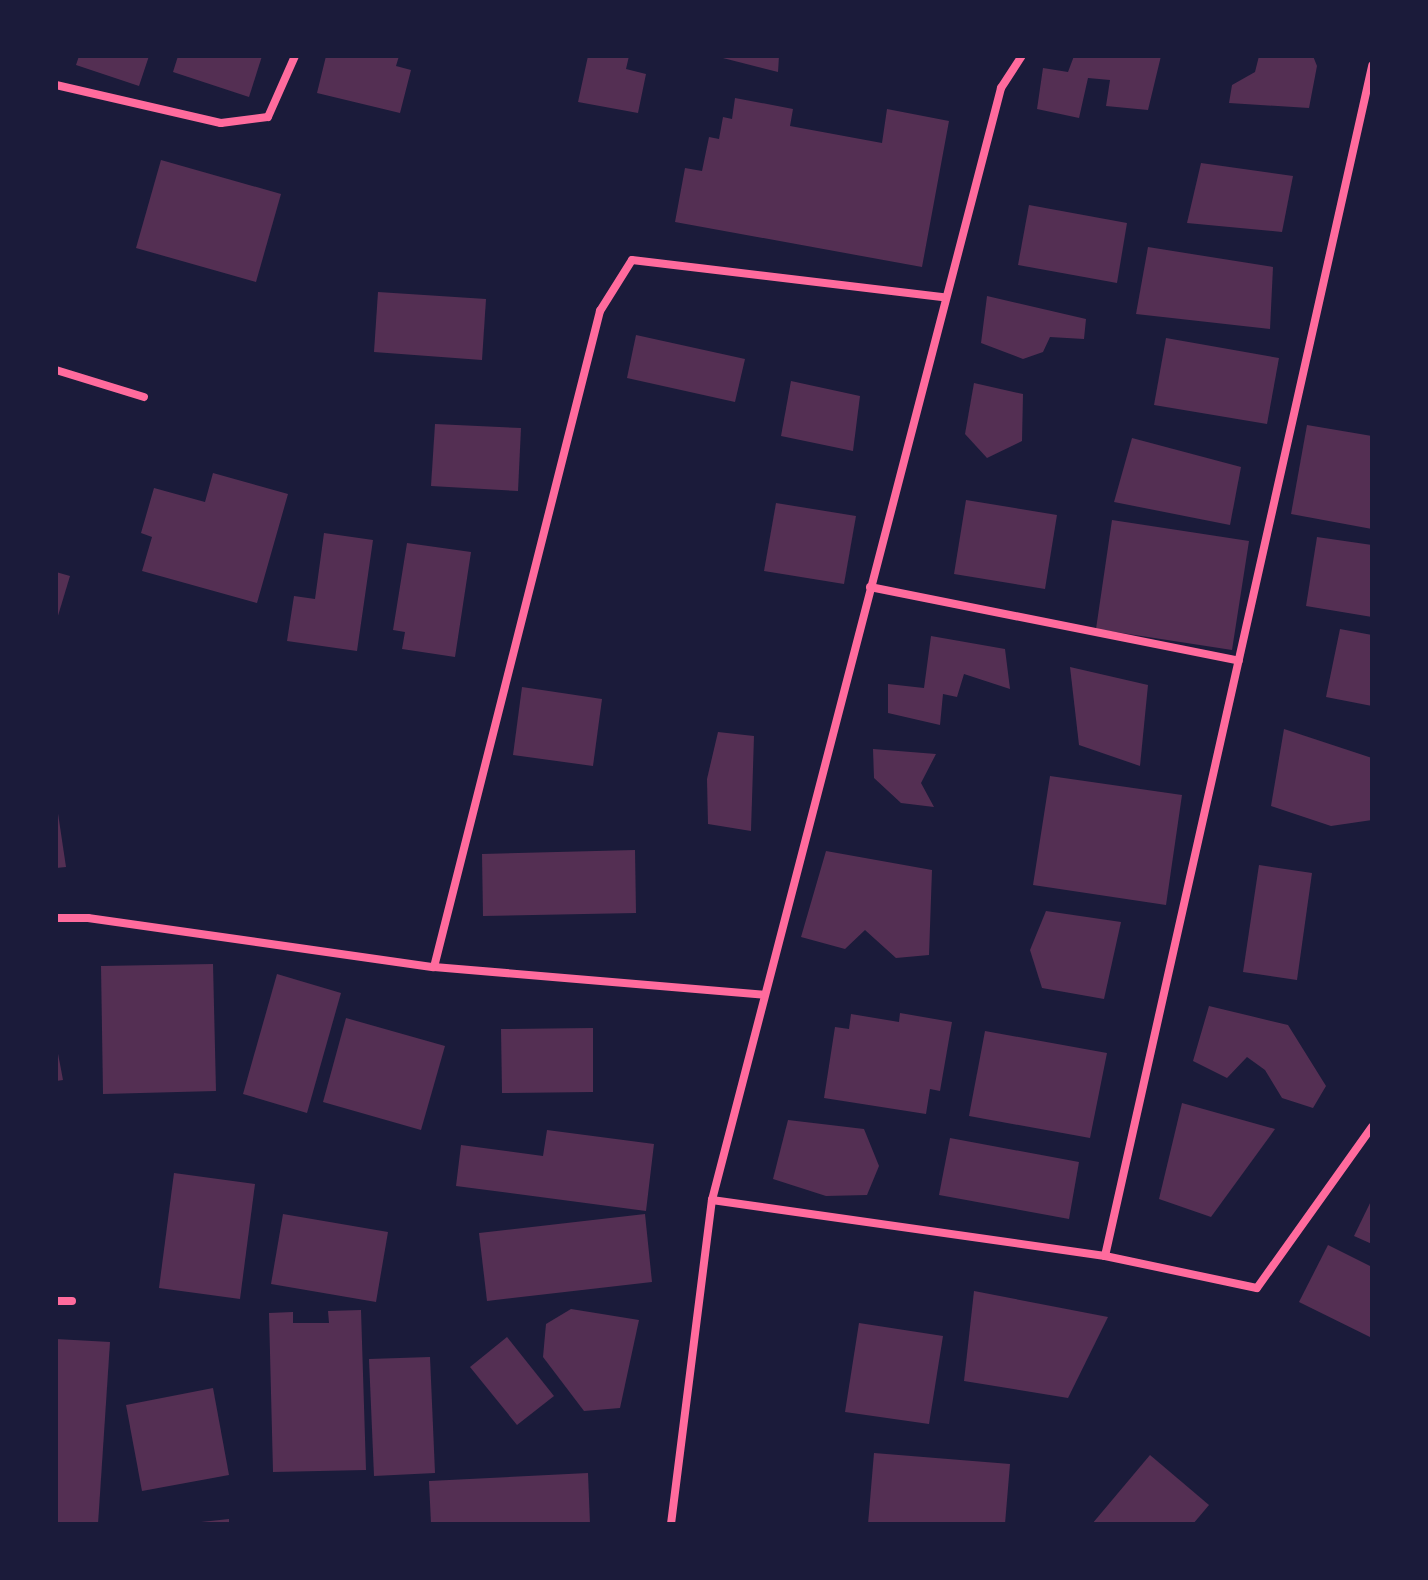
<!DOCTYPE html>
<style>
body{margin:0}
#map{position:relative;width:1428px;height:1580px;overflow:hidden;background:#1b1b3a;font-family:Barlow,sans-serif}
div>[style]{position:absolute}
.building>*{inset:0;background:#542f53}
.minor>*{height:8px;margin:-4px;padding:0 4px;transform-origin:4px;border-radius:4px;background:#ff6b9d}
span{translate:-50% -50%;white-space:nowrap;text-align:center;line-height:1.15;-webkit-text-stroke:8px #1b1b3a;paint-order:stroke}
.frame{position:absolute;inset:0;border:58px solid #1b1b3a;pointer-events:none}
</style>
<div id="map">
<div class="building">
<div style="clip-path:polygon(79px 56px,149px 56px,139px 86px,76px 65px)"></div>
<div style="clip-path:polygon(178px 56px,262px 56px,249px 97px,173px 72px)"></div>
<div style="clip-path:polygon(326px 56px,399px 56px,396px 66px,411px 70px,400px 113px,317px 93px)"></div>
<div style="clip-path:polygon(588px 56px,629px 56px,626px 69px,646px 74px,638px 113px,578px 102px)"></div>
<div style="clip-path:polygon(719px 56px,779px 56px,778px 72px,719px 57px)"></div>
<div style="clip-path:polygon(1074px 56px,1161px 56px,1148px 110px,1106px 106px,1110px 80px,1088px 78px,1079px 118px,1037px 109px,1043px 68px,1068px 72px)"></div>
<div style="clip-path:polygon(1259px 56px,1313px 56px,1317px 66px,1309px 108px,1229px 103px,1232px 85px,1255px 72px)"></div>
<div style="clip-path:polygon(735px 98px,793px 109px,790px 126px,882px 143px,887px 109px,949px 121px,922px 267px,675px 222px,685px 168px,702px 171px,709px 137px,719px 139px,723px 117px,732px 119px)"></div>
<div style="clip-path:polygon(161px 160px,281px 194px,256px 282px,136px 248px)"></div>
<div style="clip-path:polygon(1201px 163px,1293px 176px,1282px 232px,1187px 223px)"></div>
<div style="clip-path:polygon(1029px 205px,1127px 223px,1117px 283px,1018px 265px)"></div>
<div style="clip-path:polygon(1148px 247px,1273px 267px,1270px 329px,1136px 314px)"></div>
<div style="clip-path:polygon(378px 292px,486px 299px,482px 360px,374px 352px)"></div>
<div style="clip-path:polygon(987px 296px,1086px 319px,1084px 339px,1050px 337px,1043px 352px,1023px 359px,981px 343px)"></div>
<div style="clip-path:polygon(636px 335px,745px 359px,735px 402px,627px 378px)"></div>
<div style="clip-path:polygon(1166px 338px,1279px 358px,1267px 424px,1154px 405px)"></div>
<div style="clip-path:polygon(791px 381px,860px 396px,853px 451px,781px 436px)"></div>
<div style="clip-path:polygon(974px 383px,1023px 394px,1022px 441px,987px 458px,965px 434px)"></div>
<div style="clip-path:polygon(435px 424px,521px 428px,518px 491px,431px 486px)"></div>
<div style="clip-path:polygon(1307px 425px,1372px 436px,1372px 529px,1291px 514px)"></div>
<div style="clip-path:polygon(1132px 438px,1241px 467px,1230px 525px,1114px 502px)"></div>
<div style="clip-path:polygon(213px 473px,288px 494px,257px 603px,142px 571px,152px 537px,141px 533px,154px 488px,205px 502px)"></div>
<div style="clip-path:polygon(966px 500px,1057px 515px,1045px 589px,954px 574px)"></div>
<div style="clip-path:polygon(776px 503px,856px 516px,844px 584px,764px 571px)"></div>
<div style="clip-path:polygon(1112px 520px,1249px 541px,1232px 650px,1096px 629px)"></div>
<div style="clip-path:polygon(324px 533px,373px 540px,357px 651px,287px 641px,294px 596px,315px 599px)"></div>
<div style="clip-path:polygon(1317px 537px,1372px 545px,1372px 617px,1306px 606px)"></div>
<div style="clip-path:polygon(407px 543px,471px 552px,455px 657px,402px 649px,405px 632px,393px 630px)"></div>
<div style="clip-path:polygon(56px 572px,70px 576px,57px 619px,56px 619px)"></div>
<div style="clip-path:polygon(1340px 629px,1372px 635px,1372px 706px,1326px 697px)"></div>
<div style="clip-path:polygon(931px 636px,1005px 649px,1010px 689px,964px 674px,957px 697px,943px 694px,940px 725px,888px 713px,888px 684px,924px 688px)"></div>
<div style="clip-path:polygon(1070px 667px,1148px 685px,1140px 766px,1079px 745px)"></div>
<div style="clip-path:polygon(522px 687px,602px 699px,593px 766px,513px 755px)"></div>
<div style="clip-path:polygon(1284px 729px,1372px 758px,1372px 820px,1331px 826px,1271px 806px)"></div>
<div style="clip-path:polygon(718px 732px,754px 736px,751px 831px,708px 824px,707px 779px)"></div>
<div style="clip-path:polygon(873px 749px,936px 754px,921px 783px,934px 807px,901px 803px,874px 778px)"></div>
<div style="clip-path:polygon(1050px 776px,1182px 795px,1166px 905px,1033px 885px)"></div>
<div style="clip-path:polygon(56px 800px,66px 867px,56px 868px)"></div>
<div style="clip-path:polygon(635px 850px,636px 913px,483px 916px,482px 854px)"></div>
<div style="clip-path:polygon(826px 851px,932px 870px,929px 955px,896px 958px,865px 930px,845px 949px,801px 937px)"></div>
<div style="clip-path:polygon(1259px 865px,1312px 873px,1297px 980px,1243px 972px)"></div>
<div style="clip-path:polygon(1046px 911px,1121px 922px,1104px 999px,1042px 988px,1030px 950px)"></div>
<div style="clip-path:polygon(213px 964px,216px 1091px,103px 1094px,101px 966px)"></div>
<div style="clip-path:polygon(277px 974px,341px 993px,307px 1113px,243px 1094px)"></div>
<div style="clip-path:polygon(1209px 1006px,1288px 1025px,1326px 1086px,1313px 1108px,1282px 1098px,1265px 1070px,1247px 1057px,1227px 1078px,1193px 1061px)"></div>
<div style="clip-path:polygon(900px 1013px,952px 1022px,940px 1091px,930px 1089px,926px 1114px,824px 1098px,835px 1027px,849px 1029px,851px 1014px,899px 1022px)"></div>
<div style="clip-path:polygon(346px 1018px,445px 1046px,421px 1130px,323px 1102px)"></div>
<div style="clip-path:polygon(593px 1028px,593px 1092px,502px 1093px,501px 1029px)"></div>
<div style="clip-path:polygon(985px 1031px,1107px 1053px,1090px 1138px,969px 1116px)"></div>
<div style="clip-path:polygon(56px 1043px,63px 1080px,56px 1081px)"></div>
<div style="clip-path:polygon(1182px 1103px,1275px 1129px,1211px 1217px,1159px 1199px)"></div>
<div style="clip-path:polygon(788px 1120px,864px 1129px,879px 1166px,867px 1195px,826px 1196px,773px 1179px)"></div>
<div style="clip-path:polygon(547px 1130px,654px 1144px,646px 1211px,456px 1186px,461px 1145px,543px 1156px)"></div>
<div style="clip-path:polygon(950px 1138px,1079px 1162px,1069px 1219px,939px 1195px)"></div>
<div style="clip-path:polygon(174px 1173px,255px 1184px,240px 1299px,159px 1288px)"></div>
<div style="clip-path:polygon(1372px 1199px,1372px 1244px,1354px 1236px)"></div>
<div style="clip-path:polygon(283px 1214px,388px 1232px,376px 1302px,271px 1284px)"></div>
<div style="clip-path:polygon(645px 1214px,652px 1282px,487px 1301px,479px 1233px)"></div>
<div style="clip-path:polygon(1328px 1245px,1372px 1267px,1372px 1338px,1299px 1302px)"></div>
<div style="clip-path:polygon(974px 1291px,1108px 1317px,1068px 1398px,964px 1381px)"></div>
<div style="clip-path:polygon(571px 1309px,639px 1320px,620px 1408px,584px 1411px,543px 1357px,546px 1324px)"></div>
<div style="clip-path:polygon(361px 1310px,366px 1470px,273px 1472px,269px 1313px,293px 1312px,293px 1323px,329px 1323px,328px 1311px)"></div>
<div style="clip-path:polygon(859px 1323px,943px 1336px,929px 1424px,845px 1412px)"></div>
<div style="clip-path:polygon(507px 1337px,554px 1396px,517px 1425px,470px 1367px)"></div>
<div style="clip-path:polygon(56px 1339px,110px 1342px,98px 1524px,56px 1524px)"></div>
<div style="clip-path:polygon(430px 1357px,435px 1473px,374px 1476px,369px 1359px)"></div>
<div style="clip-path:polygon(213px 1388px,229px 1475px,142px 1491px,126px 1405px)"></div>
<div style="clip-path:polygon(874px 1453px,1010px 1464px,1005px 1524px,868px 1524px)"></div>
<div style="clip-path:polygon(1150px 1455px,1209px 1505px,1193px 1524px,1092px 1524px)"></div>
<div style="clip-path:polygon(588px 1473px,590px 1524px,431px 1524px,429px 1481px)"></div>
<div style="clip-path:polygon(229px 1519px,229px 1524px,201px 1524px,201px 1522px)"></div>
</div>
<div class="minor">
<div style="left:56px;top:85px;width:169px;rotate:13deg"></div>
<div style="left:221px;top:123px;width:47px;rotate:-7.3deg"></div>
<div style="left:268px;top:117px;width:67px;rotate:-66.1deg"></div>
<div style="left:56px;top:370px;width:92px;rotate:17.1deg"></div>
<div style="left:870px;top:587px;width:376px;rotate:11.3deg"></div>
<div style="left:56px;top:918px;width:32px"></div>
<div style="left:88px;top:918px;width:349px;rotate:8.1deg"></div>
<div style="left:434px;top:967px;width:332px;rotate:4.8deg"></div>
<div style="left:434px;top:967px;width:677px;rotate:-75.8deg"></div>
<div style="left:600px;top:311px;width:60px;rotate:-57.9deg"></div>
<div style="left:632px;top:260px;width:314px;rotate:6.8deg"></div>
<div style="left:712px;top:1200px;width:397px;rotate:8.1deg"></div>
<div style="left:1105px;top:1256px;width:155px;rotate:11.9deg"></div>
<div style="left:1257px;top:1288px;width:198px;rotate:-54.5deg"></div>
<div style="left:1105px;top:1256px;width:1220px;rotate:-77.35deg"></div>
<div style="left:56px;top:1301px;width:16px"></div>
<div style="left:671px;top:1524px;width:327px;rotate:-82.8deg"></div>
<div style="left:712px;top:1200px;width:1149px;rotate:-75.43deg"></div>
<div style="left:1001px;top:88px;width:38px;rotate:-57deg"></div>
</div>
<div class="frame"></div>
</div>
